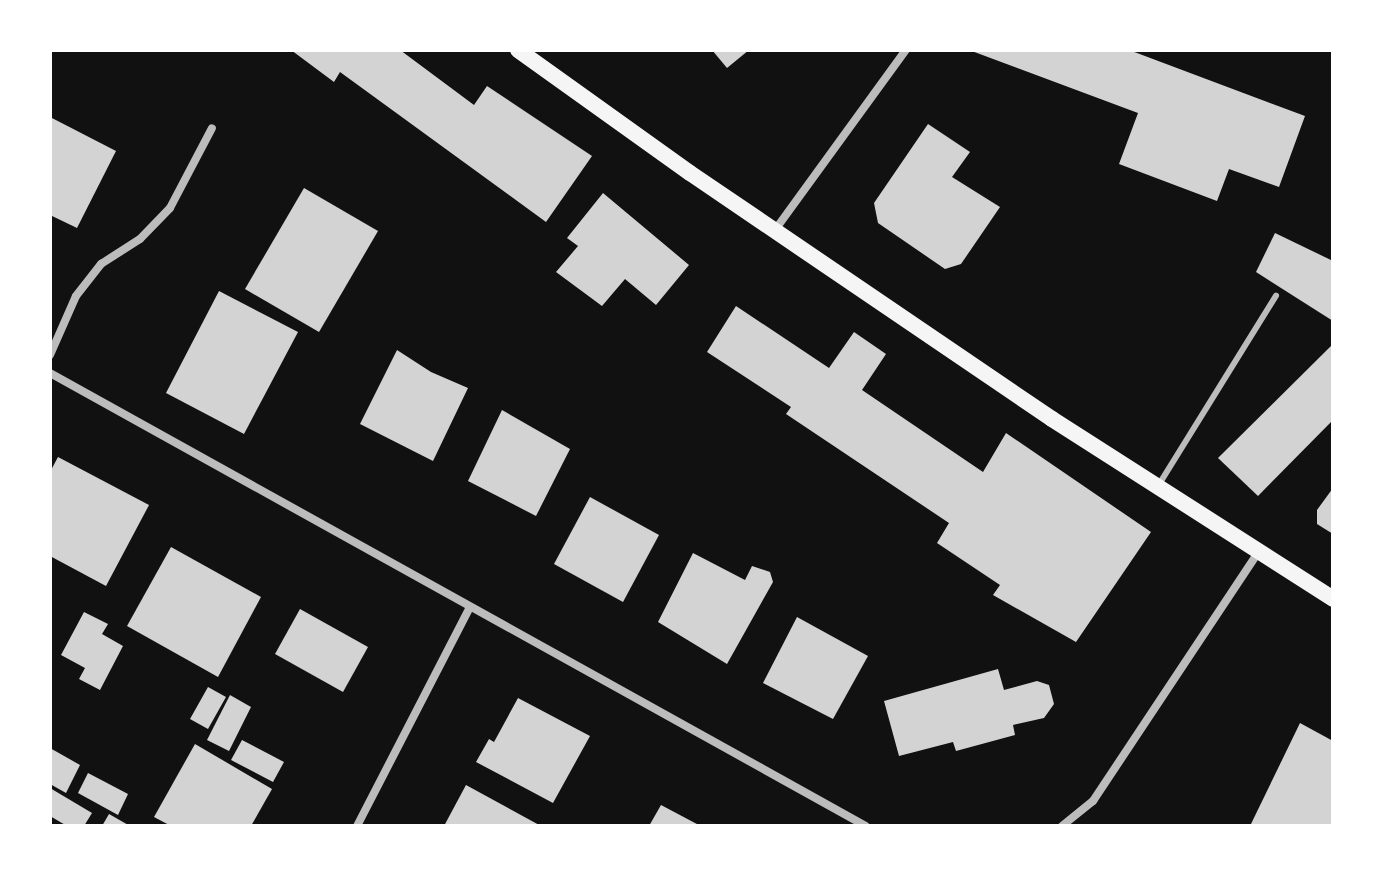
<!DOCTYPE html>
<style>
body{margin:0}
#map{position:relative;width:1383px;height:876px;overflow:hidden;background:#111;font-family:Lato,sans-serif}
div>[style]{position:absolute}
.building>*{inset:0;background:#d3d3d3}
.service>*{height:6px;margin:-3px;padding:0 3px;transform-origin:3px;border-radius:3px;background:#bcbcbc}
.minor>*{height:8px;margin:-4px;padding:0 4px;transform-origin:4px;border-radius:4px;background:#bcbcbc}
.secondary>*{height:16px;margin:-8px;padding:0 8px;transform-origin:8px;border-radius:8px;background:#f5f5f5}
span{translate:-50% -50%;white-space:nowrap;text-align:center;line-height:1.15;-webkit-text-stroke:8px #fff;paint-order:stroke}
.frame{position:absolute;inset:0;border:52px solid #fff;pointer-events:none}
</style>
<div id="map">
<div class="building">
<div style="clip-path:polygon(291px 50px,400px 50px,474px 105px,487px 86px,592px 156px,546px 222px,340px 72px,334px 82px)"></div>
<div style="clip-path:polygon(712px 50px,749px 50px,727px 68px)"></div>
<div style="clip-path:polygon(969px 50px,1129px 50px,1305px 116px,1279px 187px,1229px 169px,1217px 201px,1119px 164px,1138px 113px)"></div>
<div style="clip-path:polygon(50px 117px,116px 151px,77px 228px,50px 215px)"></div>
<div style="clip-path:polygon(928px 124px,970px 152px,952px 177px,1000px 207px,961px 264px,945px 269px,878px 223px,874px 203px)"></div>
<div style="clip-path:polygon(304px 188px,378px 231px,319px 332px,245px 289px)"></div>
<div style="clip-path:polygon(603px 193px,689px 265px,656px 305px,625px 279px,602px 306px,556px 272px,578px 246px,567px 238px)"></div>
<div style="clip-path:polygon(1275px 233px,1333px 261px,1333px 321px,1256px 272px)"></div>
<div style="clip-path:polygon(219px 291px,298px 332px,244px 434px,166px 393px)"></div>
<div style="clip-path:polygon(736px 306px,829px 368px,854px 332px,886px 354px,862px 390px,983px 472px,1006px 433px,1151px 532px,1076px 642px,993px 595px,1000px 585px,937px 543px,949px 523px,786px 414px,791px 407px,707px 352px)"></div>
<div style="clip-path:polygon(1333px 344px,1333px 420px,1258px 496px,1218px 458px)"></div>
<div style="clip-path:polygon(397px 350px,431px 372px,468px 388px,433px 461px,360px 424px)"></div>
<div style="clip-path:polygon(502px 410px,570px 449px,536px 516px,468px 481px)"></div>
<div style="clip-path:polygon(58px 457px,149px 505px,106px 586px,50px 556px,50px 472px)"></div>
<div style="clip-path:polygon(1333px 488px,1333px 534px,1317px 524px,1317px 510px)"></div>
<div style="clip-path:polygon(590px 497px,659px 535px,623px 602px,554px 564px)"></div>
<div style="clip-path:polygon(171px 547px,261px 597px,218px 677px,127px 626px)"></div>
<div style="clip-path:polygon(693px 553px,745px 580px,752px 566px,770px 572px,773px 582px,727px 664px,658px 622px)"></div>
<div style="clip-path:polygon(300px 609px,368px 647px,343px 692px,275px 654px)"></div>
<div style="clip-path:polygon(84px 612px,108px 624px,102px 634px,123px 646px,100px 690px,79px 679px,85px 668px,61px 655px)"></div>
<div style="clip-path:polygon(797px 617px,868px 656px,833px 719px,763px 683px)"></div>
<div style="clip-path:polygon(998px 669px,1004px 690px,1037px 681px,1049px 685px,1054px 704px,1044px 718px,1013px 725px,1015px 735px,956px 751px,953px 742px,899px 756px,884px 701px)"></div>
<div style="clip-path:polygon(208px 687px,226px 697px,208px 729px,190px 719px)"></div>
<div style="clip-path:polygon(230px 695px,251px 707px,229px 751px,207px 740px)"></div>
<div style="clip-path:polygon(518px 698px,590px 736px,553px 803px,476px 762px,489px 739px,494px 742px)"></div>
<div style="clip-path:polygon(1300px 723px,1333px 741px,1333px 826px,1250px 826px)"></div>
<div style="clip-path:polygon(242px 740px,284px 762px,273px 782px,231px 760px)"></div>
<div style="clip-path:polygon(195px 744px,272px 789px,251px 826px,171px 826px,154px 817px)"></div>
<div style="clip-path:polygon(50px 748px,80px 765px,66px 793px,50px 784px)"></div>
<div style="clip-path:polygon(88px 773px,128px 794px,118px 815px,78px 793px)"></div>
<div style="clip-path:polygon(466px 785px,541px 826px,444px 826px)"></div>
<div style="clip-path:polygon(50px 788px,92px 813px,84px 826px,67px 826px,50px 816px)"></div>
<div style="clip-path:polygon(661px 805px,695px 823px,701px 826px,649px 826px)"></div>
<div style="clip-path:polygon(109px 814px,130px 826px,102px 826px)"></div>
</div>
<div class="service">
<div style="left:1158px;top:486px;width:224px;rotate:-58.2deg"></div>
</div>
<div class="minor">
<div style="left:775px;top:230px;width:223px;rotate:-54deg"></div>
<div style="left:50px;top:355px;width:64px;rotate:-66.2deg"></div>
<div style="left:76px;top:296px;width:41px;rotate:-52deg"></div>
<div style="left:101px;top:264px;width:46px;rotate:-32.7deg"></div>
<div style="left:140px;top:239px;width:43px;rotate:-45.9deg"></div>
<div style="left:170px;top:208px;width:90px;rotate:-62.3deg"></div>
<div style="left:50px;top:373px;width:933px;rotate:29.04deg"></div>
<div style="left:357px;top:826px;width:246px;rotate:-62.7deg"></div>
<div style="left:1062px;top:826px;width:40px;rotate:-39deg"></div>
<div style="left:1093px;top:801px;width:298px;rotate:-56.4deg"></div>
</div>
<div class="secondary">
<div style="left:518px;top:50px;width:211px;rotate:35.6deg"></div>
<div style="left:690px;top:173px;width:438px;rotate:34.2deg"></div>
<div style="left:1052px;top:419px;width:334px;rotate:32.6deg"></div>
</div>
<div class="frame"></div>
</div>
